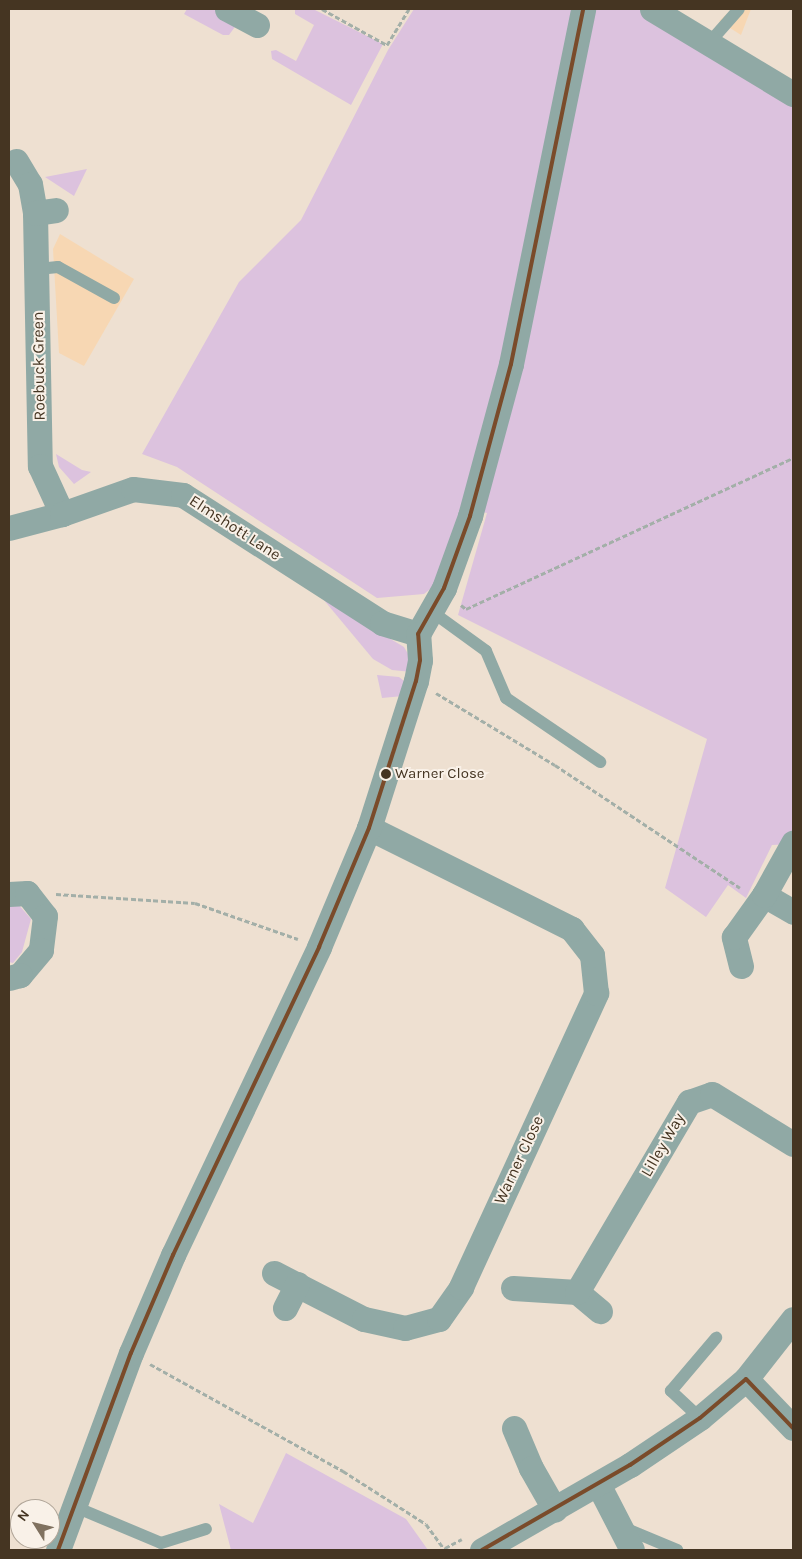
<!DOCTYPE html>
<style>
body{margin:0}
#map{position:relative;width:802px;height:1559px;overflow:hidden;background:#eee0d1;font-family:Karla,sans-serif}
div>[style]{position:absolute}
.built>*{inset:0;background:#f7d7b3}
.green>*{inset:0;background:#dcc2de}
.path>*{height:3px;margin-top:-1.5px;transform-origin:0;background:repeating-linear-gradient(90deg,#a3afa8 0 5px,transparent 0 7.5px)}
.service>*{height:12px;margin:-6px;padding:0 6px;transform-origin:6px;border-radius:6px;background:#90a9a5}
.minor>*{height:25px;margin:-12.5px;padding:0 12.5px;transform-origin:12.5px;border-radius:12.5px;background:#90a9a5}
.bus-1>*{height:4px;margin:-2px;padding:0 2px;transform-origin:2px;border-radius:2px;background:#7a4b2a}
.dots>*{width:14px;height:14px;translate:-50% -50%;box-sizing:border-box;border:2px solid #f9f1e8;border-radius:50%}
span{translate:-50% -50%;white-space:nowrap;text-align:center;line-height:1.15;-webkit-text-stroke:4px #f9f1e8;paint-order:stroke}
.bus-label{font-size:15px;color:#453522}
.left{translate:0 -50%;text-align:left}
.street-label{font-size:16px;color:#453522}
.frame{position:absolute;inset:0;border:10px solid #453522;pointer-events:none}
.north{position:absolute;left:10px;top:1499px;width:50px;height:50px;box-sizing:border-box;background:#f9f1e8;border:1px solid #b1a699;border-radius:50%;rotate:306deg;font-size:14px;font-weight:700;line-height:20px;text-align:center;color:#453522}
.north::after{content:'';display:block;margin:auto;width:18px;height:22px;background:#80715f;clip-path:polygon(50% 0,100% 100%,50% 72%,0 100%)}
</style>
<div id="map">
<div class="built">
<div style="clip-path:polygon(732px 9px,751px 9px,741px 35px,719px 21px)"></div>
<div style="clip-path:polygon(60px 234px,134px 279px,84px 366px,59px 353px,53px 249px)"></div>
</div>
<div class="green">
<div style="clip-path:polygon(187px 9px,222px 9px,237px 24px,229px 35px,223px 35px,184px 14px)"></div>
<div style="clip-path:polygon(295px 9px,313px 9px,383px 44px,351px 105px,272px 59px,271px 51px,276px 50px,296px 61px,314px 25px,295px 14px)"></div>
<div style="clip-path:polygon(414px 9px,646px 9px,793px 105px,793px 844px,772px 845px,746px 898px,728px 885px,706px 917px,665px 888px,707px 739px,458px 615px,487px 513px,462px 508px,434px 586px,424px 594px,377px 598px,177px 467px,142px 454px,239px 282px,301px 220px,388px 50px)"></div>
<div style="clip-path:polygon(87px 169px,74px 196px,45px 177px)"></div>
<div style="clip-path:polygon(56px 454px,82px 470px,91px 472px,74px 484px,59px 467px)"></div>
<div style="clip-path:polygon(323px 599px,404px 647px,414px 664px,412px 672px,392px 670px,373px 659px)"></div>
<div style="clip-path:polygon(377px 675px,399px 677px,408px 684px,403px 696px,382px 698px)"></div>
<div style="clip-path:polygon(18px 904px,31px 919px,22px 952px,13px 963px,9px 962px,9px 906px)"></div>
<div style="clip-path:polygon(286px 1453px,406px 1519px,428px 1550px,231px 1550px,219px 1504px,253px 1523px)"></div>
</div>
<div class="path">
<div style="left:322px;top:9px;width:74px;rotate:29deg"></div>
<div style="left:387px;top:45px;width:42px;rotate:-58.6deg"></div>
<div style="left:461px;top:605px;width:6px;rotate:39deg"></div>
<div style="left:466px;top:609px;width:360px;rotate:-24.8deg"></div>
<div style="left:436px;top:693px;width:139px;rotate:31.2deg"></div>
<div style="left:555px;top:765px;width:222px;rotate:33.6deg"></div>
<div style="left:56px;top:894px;width:139px;rotate:3.7deg"></div>
<div style="left:195px;top:903px;width:109px;rotate:19.3deg"></div>
<div style="left:150px;top:1364px;width:221px;rotate:29deg"></div>
<div style="left:343px;top:1471px;width:98px;rotate:32.6deg"></div>
<div style="left:426px;top:1524px;width:32px;rotate:54deg"></div>
<div style="left:445px;top:1548px;width:19px;rotate:-28deg"></div>
</div>
<div class="service">
<div style="left:709px;top:43px;width:45px;rotate:-48.6deg"></div>
<div style="left:38px;top:269px;width:20px;rotate:-6deg"></div>
<div style="left:58px;top:267px;width:64px;rotate:29deg"></div>
<div style="left:431px;top:611px;width:68px;rotate:36deg"></div>
<div style="left:486px;top:651px;width:51px;rotate:66.9deg"></div>
<div style="left:506px;top:698px;width:114px;rotate:34.2deg"></div>
<div style="left:700px;top:1418px;width:40px;rotate:-137deg"></div>
<div style="left:671px;top:1391px;width:70px;rotate:-49.7deg"></div>
<div style="left:73px;top:1506px;width:95px;rotate:22.8deg"></div>
<div style="left:161px;top:1543px;width:47px;rotate:-17.3deg"></div>
<div style="left:622px;top:1527px;width:60px;rotate:22.7deg"></div>
</div>
<div class="minor">
<div style="left:227px;top:9px;width:34px;rotate:28deg"></div>
<div style="left:652px;top:9px;width:165px;rotate:31.1deg"></div>
<div style="left:16px;top:161px;width:27px;rotate:59deg"></div>
<div style="left:30px;top:184px;width:29px;rotate:80deg"></div>
<div style="left:35px;top:213px;width:253px;rotate:88.9deg"></div>
<div style="left:40px;top:466px;width:53px;rotate:65.4deg"></div>
<div style="left:35px;top:213px;width:21px;rotate:-8deg"></div>
<div style="left:9px;top:528px;width:55px;rotate:-14.8deg"></div>
<div style="left:62px;top:514px;width:75px;rotate:-19.4deg"></div>
<div style="left:133px;top:489px;width:50px;rotate:6.8deg"></div>
<div style="left:183px;top:495px;width:237px;rotate:32.7deg"></div>
<div style="left:382px;top:623px;width:38px;rotate:17deg"></div>
<div style="left:418px;top:634px;width:53px;rotate:-60.5deg"></div>
<div style="left:444px;top:588px;width:77px;rotate:-70.1deg"></div>
<div style="left:470px;top:516px;width:157px;rotate:-74.9deg"></div>
<div style="left:511px;top:364px;width:362px;rotate:-78.5deg"></div>
<div style="left:9px;top:894px;width:18px;rotate:-3deg"></div>
<div style="left:27px;top:893px;width:29px;rotate:52deg"></div>
<div style="left:45px;top:916px;width:34px;rotate:97deg"></div>
<div style="left:41px;top:950px;width:33px;rotate:130deg"></div>
<div style="left:20px;top:975px;width:11px;rotate:165deg"></div>
<div style="left:764px;top:895px;width:34px;rotate:30deg"></div>
<div style="left:741px;top:966px;width:30px;rotate:-104deg"></div>
<div style="left:734px;top:937px;width:52px;rotate:-54.5deg"></div>
<div style="left:764px;top:895px;width:60px;rotate:-60.9deg"></div>
<div style="left:274px;top:1273px;width:101px;rotate:27.1deg"></div>
<div style="left:364px;top:1319px;width:42px;rotate:12.4deg"></div>
<div style="left:405px;top:1328px;width:35px;rotate:-15deg"></div>
<div style="left:439px;top:1319px;width:39px;rotate:-55deg"></div>
<div style="left:461px;top:1287px;width:324px;rotate:-65.3deg"></div>
<div style="left:596px;top:993px;width:38px;rotate:-96deg"></div>
<div style="left:592px;top:955px;width:33px;rotate:-128deg"></div>
<div style="left:572px;top:929px;width:227px;rotate:-153.5deg"></div>
<div style="left:513px;top:1288px;width:64px;rotate:3.6deg"></div>
<div style="left:577px;top:1292px;width:30px;rotate:40deg"></div>
<div style="left:577px;top:1292px;width:221px;rotate:-59.5deg"></div>
<div style="left:689px;top:1102px;width:24px;rotate:-19deg"></div>
<div style="left:712px;top:1094px;width:95px;rotate:31.7deg"></div>
<div style="left:285px;top:1308px;width:27px;rotate:-63deg"></div>
<div style="left:746px;top:1379px;width:68px;rotate:46.2deg"></div>
<div style="left:514px;top:1428px;width:43px;rotate:67deg"></div>
<div style="left:531px;top:1468px;width:48px;rotate:60.3deg"></div>
<div style="left:598px;top:1484px;width:74px;rotate:62.7deg"></div>
<div style="left:58px;top:1550px;width:210px;rotate:-69.7deg"></div>
<div style="left:131px;top:1353px;width:107px;rotate:-66.8deg"></div>
<div style="left:173px;top:1255px;width:341px;rotate:-64.6deg"></div>
<div style="left:319px;top:947px;width:129px;rotate:-67.2deg"></div>
<div style="left:369px;top:828px;width:154px;rotate:-72.3deg"></div>
<div style="left:416px;top:681px;width:21px;rotate:-79deg"></div>
<div style="left:420px;top:660px;width:26px;rotate:-94deg"></div>
<div style="left:482px;top:1550px;width:171px;rotate:-29.9deg"></div>
<div style="left:630px;top:1465px;width:84px;rotate:-33.9deg"></div>
<div style="left:700px;top:1418px;width:60px;rotate:-40.3deg"></div>
<div style="left:746px;top:1379px;width:76px;rotate:-51.9deg"></div>
</div>
<div class="bus-1">
<div style="left:58px;top:1550px;width:210px;rotate:-69.7deg"></div>
<div style="left:131px;top:1353px;width:107px;rotate:-66.8deg"></div>
<div style="left:173px;top:1255px;width:341px;rotate:-64.6deg"></div>
<div style="left:319px;top:947px;width:129px;rotate:-67.2deg"></div>
<div style="left:369px;top:828px;width:154px;rotate:-72.3deg"></div>
<div style="left:416px;top:681px;width:21px;rotate:-79deg"></div>
<div style="left:420px;top:660px;width:26px;rotate:-94deg"></div>
<div style="left:418px;top:634px;width:53px;rotate:-60.5deg"></div>
<div style="left:444px;top:588px;width:77px;rotate:-70.1deg"></div>
<div style="left:470px;top:516px;width:157px;rotate:-74.9deg"></div>
<div style="left:511px;top:364px;width:362px;rotate:-78.5deg"></div>
<div style="left:482px;top:1550px;width:171px;rotate:-29.9deg"></div>
<div style="left:630px;top:1465px;width:84px;rotate:-33.9deg"></div>
<div style="left:700px;top:1418px;width:60px;rotate:-40.3deg"></div>
<div style="left:746px;top:1379px;width:68px;rotate:46.2deg"></div>
</div>
<div class="dots">
<div style="left:386px;top:774px;background:#453522"></div>
</div>
<div class="bus-label">
<span class="left" style="left:395px;top:774px">Warner Close</span>
</div>
<div class="street-label">
<span style="left:39px;top:366px;rotate:-91deg">Roebuck Green</span>
<span style="left:235px;top:528px;rotate:33deg">Elmshott Lane</span>
<span style="left:663px;top:1145px;rotate:-60deg">Lilley Way</span>
<span style="left:519px;top:1160px;rotate:-65deg">Warner Close</span>
</div>
<div class="frame"></div>
<div class="north">N</div>
</div>
